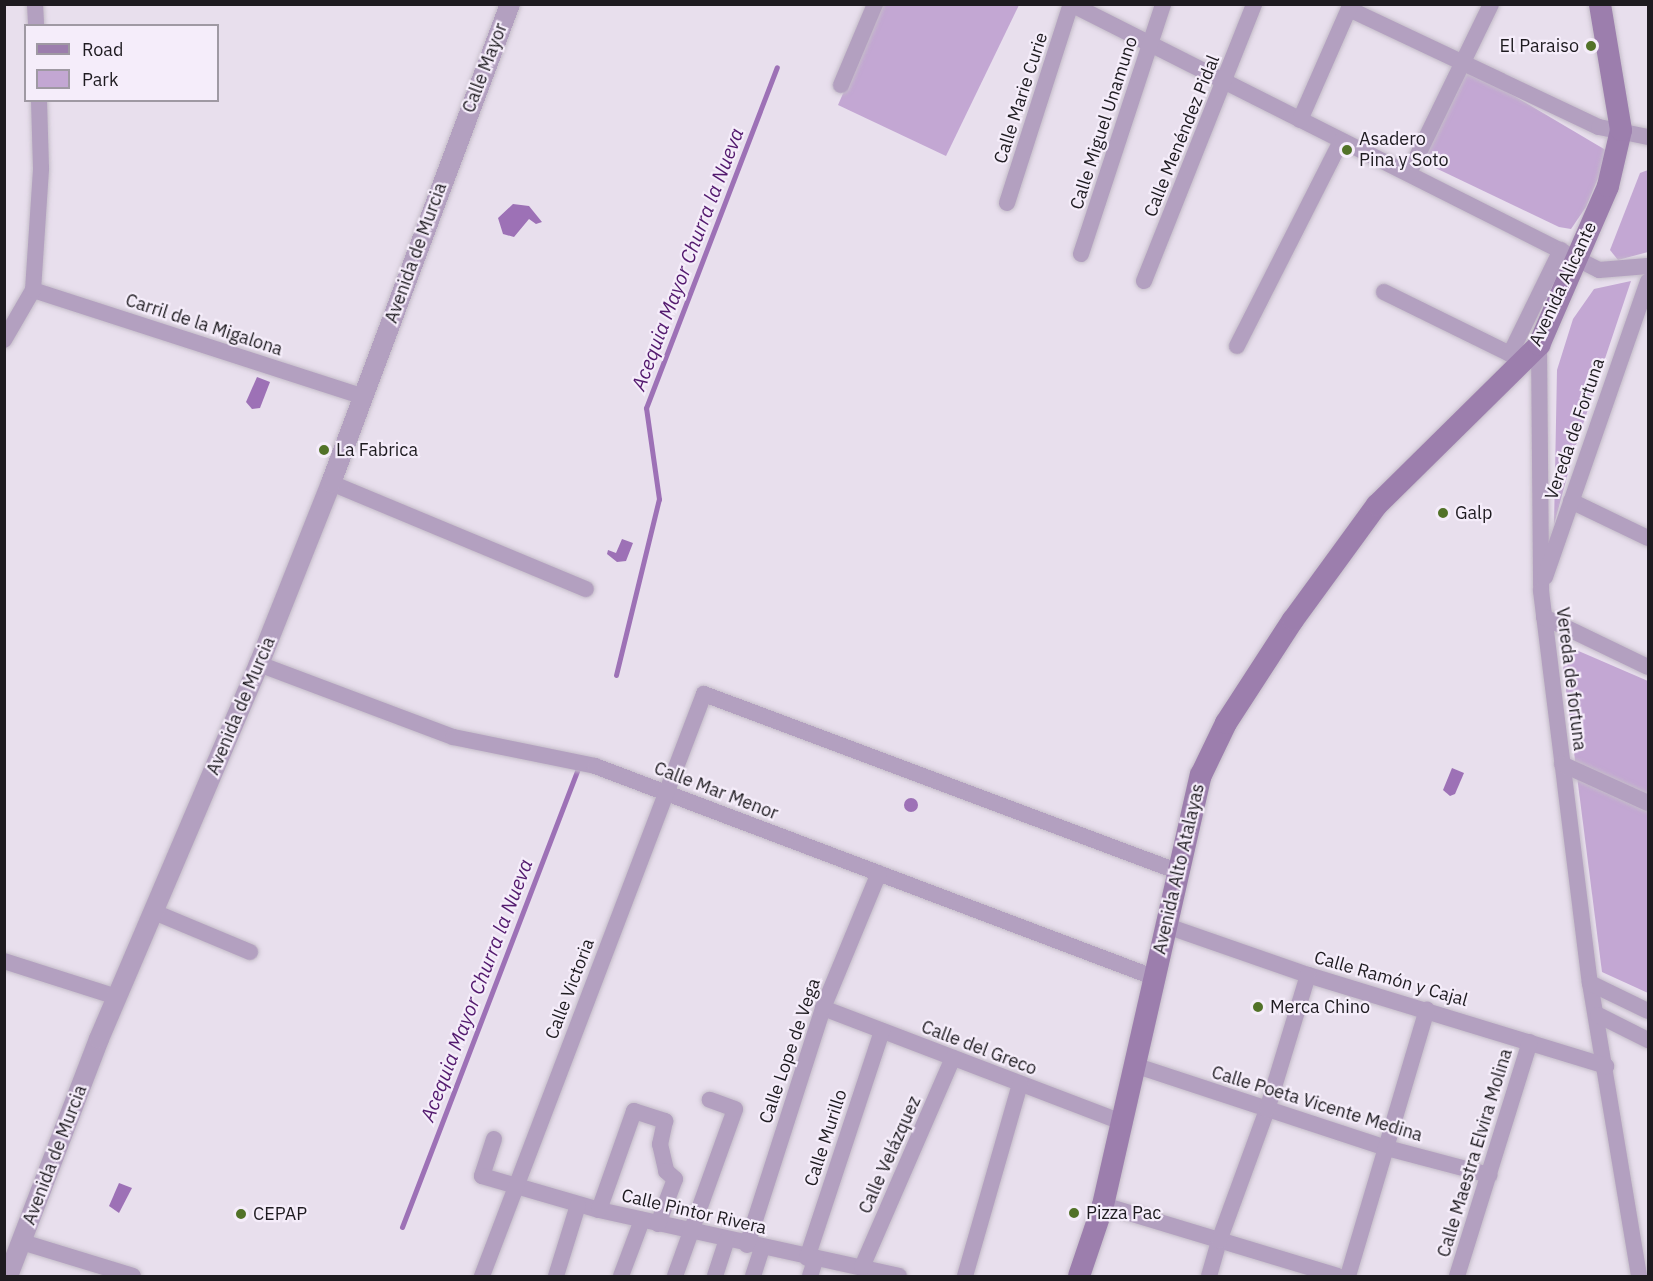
<!DOCTYPE html>
<meta charset="utf-8">
<style>
body{margin:0}
#map{position:relative;width:1653px;height:1281px;overflow:hidden;background:#e8dfed;font-family:"IBM Plex Sans",sans-serif}
div>[style]{position:absolute}
.green>*{inset:0;background:#c3a7d3}
.water>*{inset:0;background:#9d71b6}
.round{border-radius:50%}
.stream>*{height:5px;margin:-2.5px;padding:0 2.5px;transform-origin:2.5px;border-radius:2.5px;background:#9d71b6}
.roads{filter:drop-shadow(0 0 2px #c4bcc8) drop-shadow(0 0 2px #c4bcc8)}
.minor>*{height:16px;margin:-8px;padding:0 8px;transform-origin:8px;border-radius:8px;background:#b3a0c0}
.tertiary>*{height:20px;margin:-10px;padding:0 10px;transform-origin:10px;border-radius:10px;background:#b3a0c0}
.secondary>*{height:22px;margin:-11px;padding:0 11px;transform-origin:11px;border-radius:11px;background:#9c7ead}
.dots>*{width:16px;height:16px;translate:-50% -50%;box-sizing:border-box;border:3px solid #f5edfa;border-radius:50%}
span{translate:-50% -50%;white-space:nowrap;text-align:center;line-height:1.15;-webkit-text-stroke:4.5px #f5edfa;paint-order:stroke}
.poi-label{font-size:18px;color:#1e1b20}
.right{translate:-100% -50%;text-align:right}
.left{translate:0 -50%;text-align:left}
.street-label{font-size:18px;color:#1e1b20}
.water-label{font-size:20px;color:#53196e;font-style:italic}
.frame{position:absolute;inset:0;border:6px solid #1e1b20;pointer-events:none}
.legend{position:absolute;left:24px;top:24px;width:195px;height:78px;box-sizing:border-box;background:#f5edfa;border:2px solid #9f99a3;margin:0;padding:8px 10px;list-style:none;font-size:18px;color:#1e1b20}
.legend li{display:flex;align-items:center;gap:12px;height:30px}
.legend b{width:30px;border:2px solid #9f99a3}
</style>
<div id="map">
<div class="green">
<div style="clip-path:polygon(882px 5px,1019px 5px,946px 156px,838px 105px)"></div>
<div style="clip-path:polygon(1467px 68px,1609px 152px,1586px 207px,1571px 229px,1559px 227px,1423px 162px)"></div>
<div style="clip-path:polygon(1648px 170px,1648px 252px,1618px 260px,1610px 250px,1640px 173px)"></div>
<div style="clip-path:polygon(1631px 281px,1574px 451px,1554px 525px,1557px 370px,1573px 319px,1594px 289px)"></div>
<div style="clip-path:polygon(1560px 643px,1648px 681px,1648px 993px,1602px 972px)"></div>
</div>
<div class="water">
<div style="clip-path:polygon(513px 204px,529px 206px,542px 222px,536px 224px,529px 219px,514px 237px,503px 234px,498px 218px)"></div>
<div style="clip-path:polygon(257px 377px,270px 382px,260px 408px,252px 409px,246px 402px)"></div>
<div style="clip-path:polygon(622px 539px,633px 543px,626px 561px,617px 562px,607px 554px,608px 550px,616px 553px)"></div>
<div style="clip-path:polygon(1452px 768px,1464px 773px,1455px 794px,1450px 796px,1443px 790px)"></div>
<div class="round" style="left:904px;top:798px;width:14px;height:14px"></div>
<div style="clip-path:polygon(119px 1183px,132px 1188px,119px 1213px,109px 1206px)"></div>
</div>
<div class="stream">
<div style="left:616px;top:675px;width:181px;rotate:-76.3deg"></div>
<div style="left:659px;top:499px;width:92px;rotate:-98.1deg"></div>
<div style="left:646px;top:408px;width:365px;rotate:-69deg"></div>
<div style="left:402px;top:1227px;width:495px;rotate:-69deg"></div>
</div>
<div class="roads">
<div class="minor">
<div style="left:35px;top:4px;width:22px;rotate:87deg"></div>
<div style="left:1071px;top:4px;width:591px;rotate:26.74deg"></div>
<div style="left:1599px;top:270px;width:49px;rotate:-4.7deg"></div>
<div style="left:1349px;top:9px;width:276px;rotate:25.3deg"></div>
<div style="left:1599px;top:127px;width:50px;rotate:11.5deg"></div>
<div style="left:841px;top:85px;width:88px;rotate:-67.2deg"></div>
<div style="left:1300px;top:120px;width:127px;rotate:-66.3deg"></div>
<div style="left:1409px;top:173px;width:188px;rotate:-64.1deg"></div>
<div style="left:1007px;top:203px;width:209px;rotate:-72.2deg"></div>
<div style="left:1081px;top:254px;width:263px;rotate:-71.8deg"></div>
<div style="left:1144px;top:281px;width:298px;rotate:-68.3deg"></div>
<div style="left:33px;top:290px;width:346px;rotate:17.9deg"></div>
<div style="left:1384px;top:292px;width:156px;rotate:26.2deg"></div>
<div style="left:4px;top:340px;width:58px;rotate:-59.9deg"></div>
<div style="left:33px;top:290px;width:122px;rotate:-86.2deg"></div>
<div style="left:41px;top:168px;width:68px;rotate:-91.7deg"></div>
<div style="left:1539px;top:345px;width:246px;rotate:89.5deg"></div>
<div style="left:1541px;top:591px;width:395px;rotate:82.9deg"></div>
<div style="left:1590px;top:983px;width:297px;rotate:80.5deg"></div>
<div style="left:1237px;top:346px;width:230px;rotate:-63.1deg"></div>
<div style="left:1510px;top:354px;width:116px;rotate:-63.9deg"></div>
<div style="left:331px;top:483px;width:276px;rotate:22.6deg"></div>
<div style="left:1571px;top:501px;width:85px;rotate:25.7deg"></div>
<div style="left:1545px;top:577px;width:313px;rotate:-70.8deg"></div>
<div style="left:1544px;top:617px;width:115px;rotate:25.7deg"></div>
<div style="left:259px;top:664px;width:207px;rotate:20.6deg"></div>
<div style="left:453px;top:737px;width:145px;rotate:11.5deg"></div>
<div style="left:595px;top:766px;width:597px;rotate:20.71deg"></div>
<div style="left:1562px;top:764px;width:94px;rotate:24.4deg"></div>
<div style="left:154px;top:912px;width:104px;rotate:22.6deg"></div>
<div style="left:1167px;top:926px;width:149px;rotate:19.2deg"></div>
<div style="left:1308px;top:975px;width:312px;rotate:17deg"></div>
<div style="left:4px;top:961px;width:119px;rotate:17.7deg"></div>
<div style="left:1590px;top:983px;width:64px;rotate:25.8deg"></div>
<div style="left:823px;top:1008px;width:320px;rotate:20.9deg"></div>
<div style="left:1598px;top:1015px;width:56px;rotate:26.6deg"></div>
<div style="left:1134px;top:1065px;width:266px;rotate:18.2deg"></div>
<div style="left:1387px;top:1148px;width:106px;rotate:14.8deg"></div>
<div style="left:494px;top:1139px;width:39px;rotate:108deg"></div>
<div style="left:482px;top:1176px;width:122px;rotate:16.2deg"></div>
<div style="left:599px;top:1210px;width:307px;rotate:12.4deg"></div>
<div style="left:1103px;top:1205px;width:245px;rotate:16.8deg"></div>
<div style="left:599px;top:1210px;width:105px;rotate:-70.5deg"></div>
<div style="left:634px;top:1111px;width:33px;rotate:18deg"></div>
<div style="left:665px;top:1121px;width:24px;rotate:102deg"></div>
<div style="left:660px;top:1144px;width:28px;rotate:77deg"></div>
<div style="left:666px;top:1171px;width:12px;rotate:42deg"></div>
<div style="left:675px;top:1179px;width:48px;rotate:110.7deg"></div>
<div style="left:22px;top:1242px;width:116px;rotate:17deg"></div>
<div style="left:747px;top:1245px;width:249px;rotate:-72.2deg"></div>
<div style="left:823px;top:1008px;width:146px;rotate:-67.5deg"></div>
<div style="left:807px;top:1258px;width:239px;rotate:-71.7deg"></div>
<div style="left:862px;top:1267px;width:228px;rotate:-66.5deg"></div>
<div style="left:482px;top:1276px;width:623px;rotate:-69.12deg"></div>
<div style="left:704px;top:694px;width:507px;rotate:20.54deg"></div>
<div style="left:556px;top:1276px;width:74px;rotate:-72.8deg"></div>
<div style="left:621px;top:1276px;width:60px;rotate:-69.4deg"></div>
<div style="left:675px;top:1276px;width:177px;rotate:-70.2deg"></div>
<div style="left:735px;top:1109px;width:27px;rotate:-160deg"></div>
<div style="left:715px;top:1276px;width:38px;rotate:-72deg"></div>
<div style="left:753px;top:1276px;width:28px;rotate:-72deg"></div>
<div style="left:810px;top:1276px;width:19px;rotate:-72deg"></div>
<div style="left:965px;top:1276px;width:200px;rotate:-74deg"></div>
<div style="left:1209px;top:1276px;width:36px;rotate:-74deg"></div>
<div style="left:1219px;top:1241px;width:140px;rotate:-69.9deg"></div>
<div style="left:1267px;top:1110px;width:141px;rotate:-73.1deg"></div>
<div style="left:1348px;top:1276px;width:278px;rotate:-73.5deg"></div>
<div style="left:1457px;top:1276px;width:245px;rotate:-72.7deg"></div>
</div>
<div class="tertiary">
<div style="left:8px;top:1276px;width:254px;rotate:-69deg"></div>
<div style="left:99px;top:1039px;width:408px;rotate:-66.9deg"></div>
<div style="left:259px;top:664px;width:195px;rotate:-68.3deg"></div>
<div style="left:331px;top:483px;width:511px;rotate:-69.51deg"></div>
</div>
<div class="secondary">
<div style="left:1079px;top:1276px;width:75px;rotate:-71.3deg"></div>
<div style="left:1103px;top:1205px;width:441px;rotate:-77.2deg"></div>
<div style="left:1201px;top:775px;width:58px;rotate:-64.3deg"></div>
<div style="left:1226px;top:723px;width:123px;rotate:-57deg"></div>
<div style="left:1293px;top:620px;width:142px;rotate:-53.9deg"></div>
<div style="left:1377px;top:505px;width:228px;rotate:-44.6deg"></div>
<div style="left:1539px;top:345px;width:173px;rotate:-66.5deg"></div>
<div style="left:1608px;top:186px;width:57px;rotate:-76.9deg"></div>
<div style="left:1621px;top:130px;width:128px;rotate:-99.5deg"></div>
</div>
</div>
<div class="dots">
<div style="left:1591px;top:46px;background:#527228"></div>
<div style="left:1347px;top:150px;background:#527228"></div>
<div style="left:324px;top:450px;background:#527228"></div>
<div style="left:1443px;top:513px;background:#527228"></div>
<div style="left:1258px;top:1007px;background:#527228"></div>
<div style="left:1074px;top:1213px;background:#527228"></div>
<div style="left:241px;top:1214px;background:#527228"></div>
</div>
<div class="poi-label">
<span class="right" style="left:1579px;top:46px">El Paraiso</span>
<span class="left" style="left:1359px;top:150px">Asadero<br>Pina y Soto</span>
<span class="left" style="left:336px;top:450px">La Fabrica</span>
<span class="left" style="left:1455px;top:513px">Galp</span>
<span class="left" style="left:1270px;top:1007px">Merca Chino</span>
<span class="left" style="left:1086px;top:1213px">Pizza Pac</span>
<span class="left" style="left:253px;top:1214px">CEPAP</span>
</div>
<div class="street-label">
<span style="left:485px;top:68px;rotate:-69deg">Calle Mayor</span>
<span style="left:1021px;top:98px;rotate:-72deg">Calle Marie Curie</span>
<span style="left:1104px;top:123px;rotate:-72deg">Calle Miguel Unamuno</span>
<span style="left:1182px;top:136px;rotate:-68deg">Calle Menéndez Pidal</span>
<span style="left:416px;top:253px;rotate:-70deg">Avenida de Murcia</span>
<span style="left:1563px;top:284px;rotate:-65deg">Avenida Alicante</span>
<span style="left:204px;top:325px;rotate:18deg">Carril de la Migalona</span>
<span style="left:1575px;top:429px;rotate:-71deg">Vereda de Fortuna</span>
<span style="left:1571px;top:679px;rotate:83deg">Vereda de fortuna</span>
<span style="left:241px;top:706px;rotate:-67deg">Avenida de Murcia</span>
<span style="left:716px;top:791px;rotate:21deg">Calle Mar Menor</span>
<span style="left:1179px;top:869px;rotate:-77deg">Avenida Alto Atalayas</span>
<span style="left:1391px;top:979px;rotate:16deg">Calle Ramón y Cajal</span>
<span style="left:570px;top:989px;rotate:-69deg">Calle Victoria</span>
<span style="left:979px;top:1048px;rotate:21deg">Calle del Greco</span>
<span style="left:790px;top:1051px;rotate:-71deg">Calle Lope de Vega</span>
<span style="left:1317px;top:1104px;rotate:17deg">Calle Poeta Vicente Medina</span>
<span style="left:826px;top:1138px;rotate:-72deg">Calle Murillo</span>
<span style="left:1475px;top:1153px;rotate:-73deg">Calle Maestra Elvira Molina</span>
<span style="left:55px;top:1155px;rotate:-69deg">Avenida de Murcia</span>
<span style="left:890px;top:1155px;rotate:-66deg">Calle Velázquez</span>
<span style="left:694px;top:1212px;rotate:13deg">Calle Pintor Rivera</span>
</div>
<div class="water-label">
<span style="left:687px;top:259px;rotate:-69deg">Acequia Mayor Churra la Nueva</span>
<span style="left:476px;top:990px;rotate:-69deg">Acequia Mayor Churra la Nueva</span>
</div>
<div class="frame"></div>
<ul class="legend">
<li><b style="height:8px;background:#9c7ead"></b>Road</li>
<li><b style="height:16px;background:#c3a7d3"></b>Park</li>
</ul>
</div>
